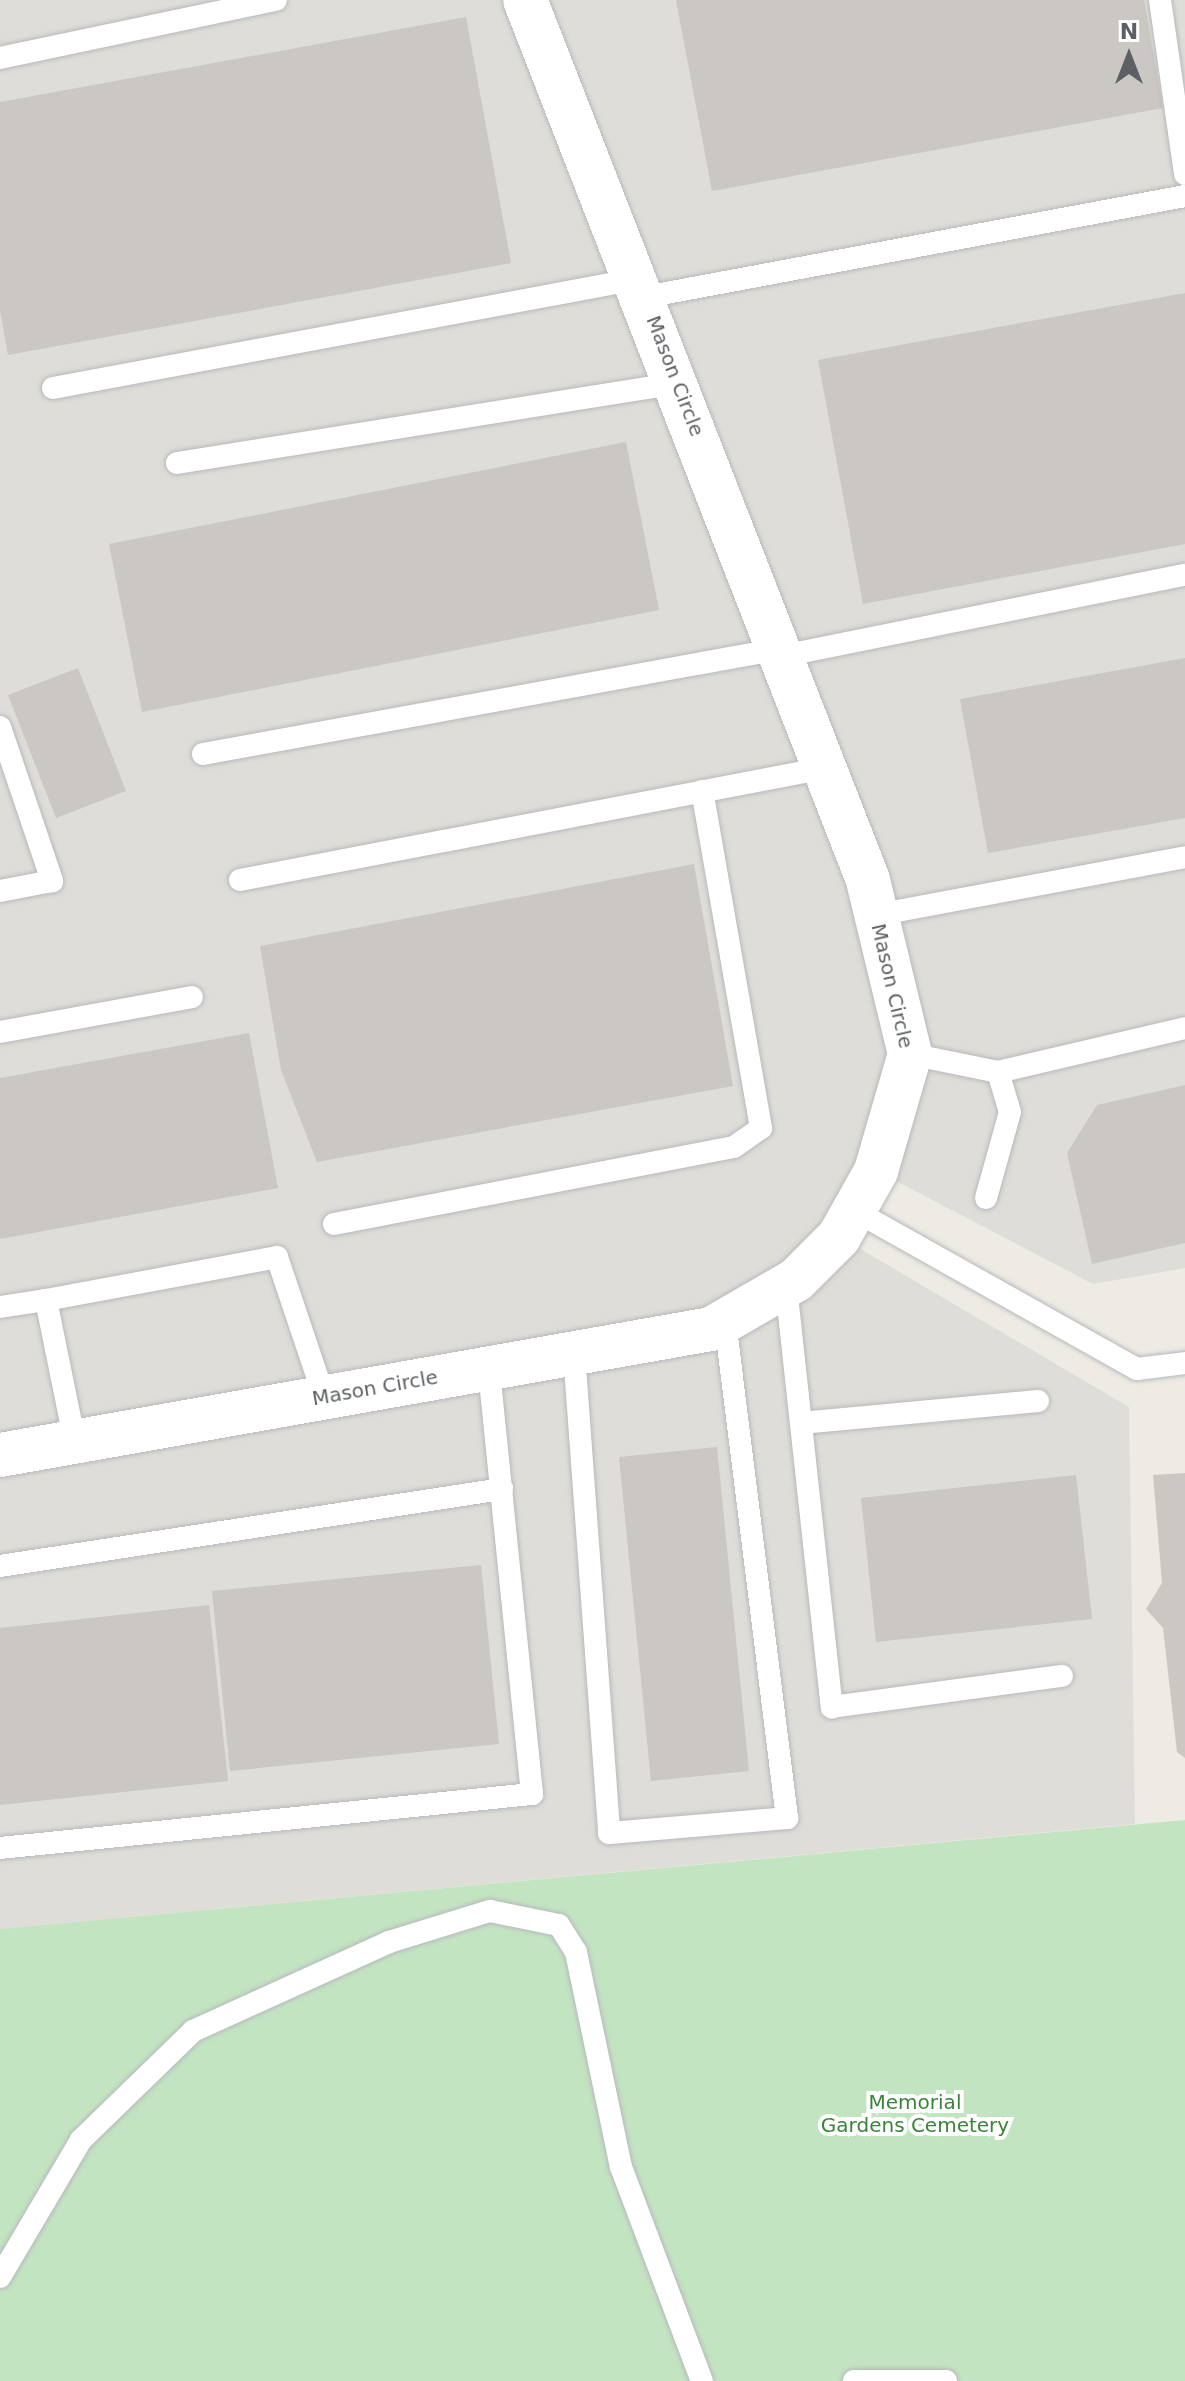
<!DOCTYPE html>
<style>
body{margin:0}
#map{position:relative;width:1185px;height:2381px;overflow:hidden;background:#edebe3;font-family:"DejaVu Sans",sans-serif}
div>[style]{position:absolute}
.industrial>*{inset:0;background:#dfddd8}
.green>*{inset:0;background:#c3e4c1}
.building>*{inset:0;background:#cbc7c2}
.roads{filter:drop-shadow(0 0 2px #b6b9bd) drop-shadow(0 0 2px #b6b9bd)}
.service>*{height:22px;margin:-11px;padding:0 11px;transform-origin:11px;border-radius:11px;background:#fff}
.minor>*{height:44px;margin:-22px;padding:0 22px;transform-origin:22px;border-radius:22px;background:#fff}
span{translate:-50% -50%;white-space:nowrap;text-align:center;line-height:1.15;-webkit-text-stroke:8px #fff;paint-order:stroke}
.street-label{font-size:20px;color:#5c5f63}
.park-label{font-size:20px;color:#3a843a}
.north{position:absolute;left:1089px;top:16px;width:80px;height:80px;-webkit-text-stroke:6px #fff;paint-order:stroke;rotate:0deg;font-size:22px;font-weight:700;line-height:32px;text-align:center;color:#5c5f63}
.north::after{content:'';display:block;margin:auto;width:28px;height:36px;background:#5c5f63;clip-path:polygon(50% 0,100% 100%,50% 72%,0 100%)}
</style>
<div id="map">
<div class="industrial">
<div style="clip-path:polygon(0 0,1185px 0,1185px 1268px,1093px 1284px,877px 1171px,840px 1237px,1129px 1407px,1135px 1824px,0 1929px)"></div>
</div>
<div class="green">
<div style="clip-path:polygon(1185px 1820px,1185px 2381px,0 2381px,0 1929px)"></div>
</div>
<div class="building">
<div style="clip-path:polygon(676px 0,1144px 0,1163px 108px,712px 191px)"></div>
<div style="clip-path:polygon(466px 17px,511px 263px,8px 355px,0 310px,0 102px)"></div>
<div style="clip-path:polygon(1185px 293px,1185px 544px,863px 604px,818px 360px)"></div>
<div style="clip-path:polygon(626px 442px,659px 610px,142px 712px,109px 544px)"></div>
<div style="clip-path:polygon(1185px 658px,1185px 818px,988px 853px,960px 699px)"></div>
<div style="clip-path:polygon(78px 668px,126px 791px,56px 818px,8px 695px)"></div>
<div style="clip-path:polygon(694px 864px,733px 1086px,317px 1162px,281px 1070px,260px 946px)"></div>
<div style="clip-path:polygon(249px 1033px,278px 1188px,0 1239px,0 1078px)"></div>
<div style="clip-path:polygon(1185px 1085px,1185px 1243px,1092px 1264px,1067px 1153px,1097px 1105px)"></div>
<div style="clip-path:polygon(717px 1447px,749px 1771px,651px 1781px,619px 1457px)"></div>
<div style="clip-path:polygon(1185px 1473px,1185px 1758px,1177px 1752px,1163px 1628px,1146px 1609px,1162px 1583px,1153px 1475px)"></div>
<div style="clip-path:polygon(1076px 1475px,1092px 1619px,876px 1642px,861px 1498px)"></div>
<div style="clip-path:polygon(481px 1565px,499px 1744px,230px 1771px,212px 1591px)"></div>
<div style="clip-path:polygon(209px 1605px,228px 1781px,0 1805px,0 1628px)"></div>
</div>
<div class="roads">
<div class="service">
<div style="left:1160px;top:0;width:176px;rotate:81.8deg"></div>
<div style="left:0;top:58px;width:282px;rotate:-11.9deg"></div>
<div style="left:645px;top:297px;width:549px;rotate:-10.59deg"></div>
<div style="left:53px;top:388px;width:594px;rotate:-10.57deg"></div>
<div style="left:177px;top:463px;width:507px;rotate:-9.07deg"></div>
<div style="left:782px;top:656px;width:411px;rotate:-11.4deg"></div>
<div style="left:0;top:727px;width:163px;rotate:71.3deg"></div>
<div style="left:52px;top:881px;width:53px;rotate:169.1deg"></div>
<div style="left:203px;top:754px;width:585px;rotate:-10.33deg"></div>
<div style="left:240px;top:880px;width:596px;rotate:-10.84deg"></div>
<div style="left:876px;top:915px;width:314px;rotate:-10.6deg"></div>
<div style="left:0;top:1032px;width:195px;rotate:-10.3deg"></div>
<div style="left:910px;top:1054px;width:90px;rotate:11.6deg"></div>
<div style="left:998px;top:1072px;width:192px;rotate:-13.2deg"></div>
<div style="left:986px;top:1198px;width:89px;rotate:-74.4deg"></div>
<div style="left:1010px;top:1112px;width:42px;rotate:-106.7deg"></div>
<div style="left:857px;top:1212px;width:321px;rotate:29.3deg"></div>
<div style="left:1137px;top:1369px;width:48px;rotate:-7.1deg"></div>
<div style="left:334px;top:1224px;width:407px;rotate:-10.9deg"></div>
<div style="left:734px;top:1147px;width:33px;rotate:-35deg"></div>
<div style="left:761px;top:1128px;width:342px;rotate:-99.9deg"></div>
<div style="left:786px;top:1286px;width:424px;rotate:83.8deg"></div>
<div style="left:832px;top:1707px;width:232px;rotate:-7.7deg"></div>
<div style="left:46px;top:1300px;width:235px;rotate:-10.5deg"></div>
<div style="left:277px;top:1257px;width:148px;rotate:71.4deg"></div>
<div style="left:0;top:1307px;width:47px;rotate:-8.7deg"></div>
<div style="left:46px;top:1300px;width:145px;rotate:78.5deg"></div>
<div style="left:574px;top:1353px;width:481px;rotate:85.8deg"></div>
<div style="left:609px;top:1833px;width:179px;rotate:-4.8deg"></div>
<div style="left:787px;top:1818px;width:501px;rotate:-97.11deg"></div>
<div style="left:801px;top:1423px;width:238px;rotate:-5.3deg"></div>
<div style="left:0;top:1566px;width:508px;rotate:-8.72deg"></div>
<div style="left:0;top:1848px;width:535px;rotate:-5.8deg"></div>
<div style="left:532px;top:1794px;width:428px;rotate:-95.8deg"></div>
<div style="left:0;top:2277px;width:159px;rotate:-59.4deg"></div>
<div style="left:81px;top:2140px;width:156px;rotate:-44.2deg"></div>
<div style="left:193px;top:2031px;width:215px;rotate:-24.4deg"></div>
<div style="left:389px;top:1942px;width:106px;rotate:-17.1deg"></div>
<div style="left:490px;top:1911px;width:70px;rotate:11.5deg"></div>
<div style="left:559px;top:1925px;width:32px;rotate:58deg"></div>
<div style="left:576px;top:1952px;width:220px;rotate:78.2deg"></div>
<div style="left:621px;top:2167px;width:229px;rotate:69.3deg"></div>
<div style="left:854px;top:2381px;width:92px"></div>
</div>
<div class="minor">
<div style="left:0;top:1455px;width:722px;rotate:-10.05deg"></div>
<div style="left:711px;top:1329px;width:98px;rotate:-30deg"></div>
<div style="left:796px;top:1280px;width:61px;rotate:-45deg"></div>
<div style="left:839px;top:1237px;width:76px;rotate:-60.7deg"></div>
<div style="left:876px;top:1171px;width:122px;rotate:-73.8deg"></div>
<div style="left:910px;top:1054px;width:179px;rotate:-103.6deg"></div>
<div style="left:868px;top:880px;width:944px;rotate:-111.29deg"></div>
</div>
</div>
<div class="street-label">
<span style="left:675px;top:376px;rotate:69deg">Mason Circle</span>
<span style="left:892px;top:986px;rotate:77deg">Mason Circle</span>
<span style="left:375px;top:1388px;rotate:-10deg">Mason Circle</span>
</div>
<div class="park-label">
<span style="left:915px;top:2114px">Memorial<br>Gardens Cemetery</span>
</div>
<div class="north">N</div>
</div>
